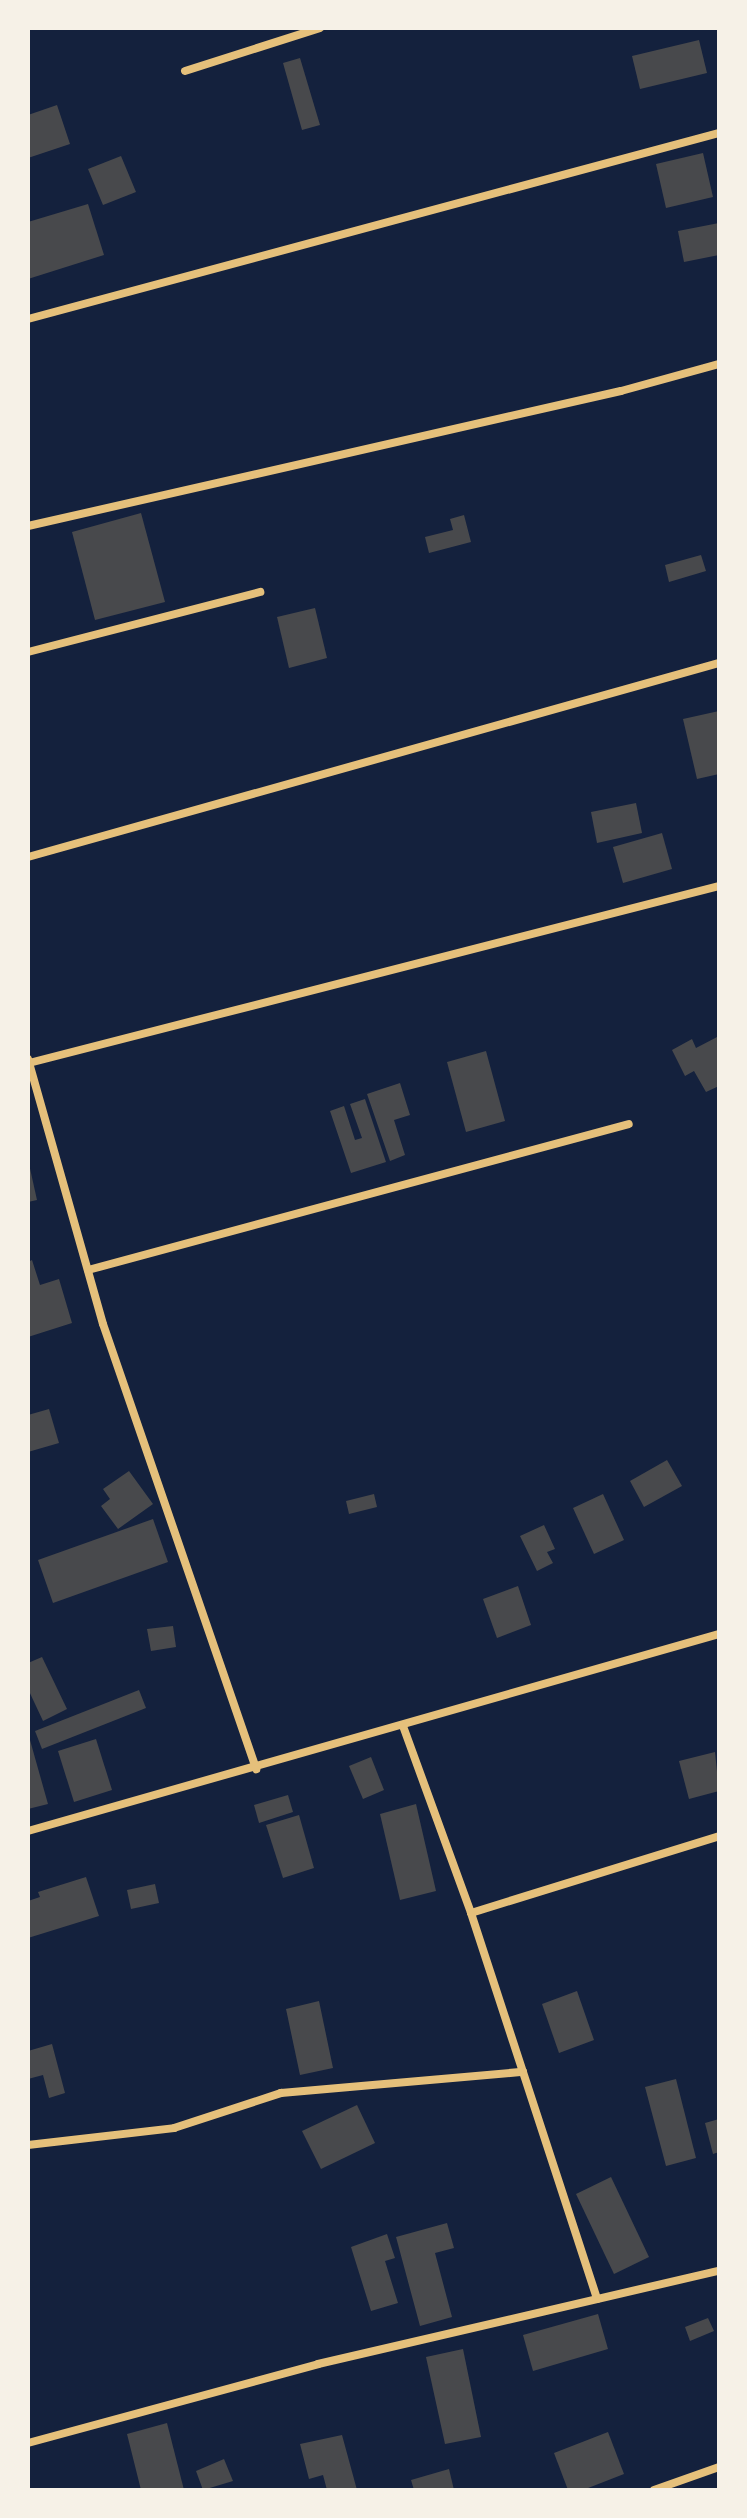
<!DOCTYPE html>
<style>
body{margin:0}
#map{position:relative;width:747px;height:2518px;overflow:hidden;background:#14213d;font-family:Bitter,serif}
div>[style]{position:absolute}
.building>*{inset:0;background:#48494c}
.minor>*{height:8px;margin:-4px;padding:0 4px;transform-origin:4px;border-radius:4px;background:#e5c07b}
span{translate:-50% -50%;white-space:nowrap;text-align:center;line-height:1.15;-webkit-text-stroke:8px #f6f1e7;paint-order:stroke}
.frame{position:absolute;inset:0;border:30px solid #f6f1e7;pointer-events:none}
</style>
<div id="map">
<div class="building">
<div style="clip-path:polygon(699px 40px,707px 73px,640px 89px,632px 56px)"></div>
<div style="clip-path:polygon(300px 58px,320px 125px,302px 130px,283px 63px)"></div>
<div style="clip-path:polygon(57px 105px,70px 144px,28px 158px,28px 115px)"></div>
<div style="clip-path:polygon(703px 153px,713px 197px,666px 208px,656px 164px)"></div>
<div style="clip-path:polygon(121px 156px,136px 192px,103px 205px,88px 169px)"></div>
<div style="clip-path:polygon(88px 204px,104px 255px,28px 279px,28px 222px)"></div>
<div style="clip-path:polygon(719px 223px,719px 255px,684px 262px,678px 231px)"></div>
<div style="clip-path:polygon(141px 513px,165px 602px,95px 620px,72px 532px)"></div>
<div style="clip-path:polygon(464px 515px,471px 542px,429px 553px,425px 537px,453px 530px,450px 519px)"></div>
<div style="clip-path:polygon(701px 555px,706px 571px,669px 582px,665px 565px)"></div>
<div style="clip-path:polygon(315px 608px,327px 658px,289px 668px,277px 617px)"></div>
<div style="clip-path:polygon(719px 711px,719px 774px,697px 779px,683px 719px)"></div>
<div style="clip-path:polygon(636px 803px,642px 833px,597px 843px,591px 812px)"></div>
<div style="clip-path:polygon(662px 833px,672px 869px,623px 883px,613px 847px)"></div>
<div style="clip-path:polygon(719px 1036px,719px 1086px,706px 1092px,694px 1071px,685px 1076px,672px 1050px,692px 1039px,696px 1048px)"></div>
<div style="clip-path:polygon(486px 1051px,505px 1121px,466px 1132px,447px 1062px)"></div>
<div style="clip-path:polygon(400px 1083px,410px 1115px,394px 1120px,405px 1155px,390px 1161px,367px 1094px)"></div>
<div style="clip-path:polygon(365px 1099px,386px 1162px,351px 1173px,330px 1111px,344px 1106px,355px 1140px,362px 1138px,350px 1104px)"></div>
<div style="clip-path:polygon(29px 1164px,37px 1200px,28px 1202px,28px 1165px)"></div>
<div style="clip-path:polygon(32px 1260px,40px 1285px,59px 1279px,72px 1323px,28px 1337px,28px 1262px)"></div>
<div style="clip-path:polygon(49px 1409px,59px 1443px,28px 1452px,28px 1415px)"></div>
<div style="clip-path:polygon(667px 1460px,682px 1486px,644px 1507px,630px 1481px)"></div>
<div style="clip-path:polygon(129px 1471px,153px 1504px,118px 1529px,101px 1506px,110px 1499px,103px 1489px)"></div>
<div style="clip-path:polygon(374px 1494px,377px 1507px,349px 1514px,346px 1501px)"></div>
<div style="clip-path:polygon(603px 1494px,624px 1540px,594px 1554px,573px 1508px)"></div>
<div style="clip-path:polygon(153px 1519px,168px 1562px,53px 1603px,38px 1560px)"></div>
<div style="clip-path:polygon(544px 1525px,555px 1549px,547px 1552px,553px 1563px,537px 1571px,520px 1536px)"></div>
<div style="clip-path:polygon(518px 1586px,531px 1625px,497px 1638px,483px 1599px)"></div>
<div style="clip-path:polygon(173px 1626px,176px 1647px,151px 1651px,147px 1629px)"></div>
<div style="clip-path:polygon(42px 1657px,67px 1709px,43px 1721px,28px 1689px,28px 1663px)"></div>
<div style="clip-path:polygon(139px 1690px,146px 1708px,42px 1749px,35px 1731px)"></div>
<div style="clip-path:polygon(28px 1733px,48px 1804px,28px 1809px)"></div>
<div style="clip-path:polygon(96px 1739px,112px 1790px,74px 1802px,58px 1751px)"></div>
<div style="clip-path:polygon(715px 1752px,719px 1791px,689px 1799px,679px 1761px)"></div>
<div style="clip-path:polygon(371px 1757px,384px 1790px,363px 1799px,349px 1766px)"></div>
<div style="clip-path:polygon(288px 1795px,293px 1812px,259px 1823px,254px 1805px)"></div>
<div style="clip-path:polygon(416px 1804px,436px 1891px,400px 1900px,380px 1814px)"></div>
<div style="clip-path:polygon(299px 1815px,314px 1868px,283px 1878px,266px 1825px)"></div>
<div style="clip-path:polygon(86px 1877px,99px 1916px,28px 1938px,28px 1901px,40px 1897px,38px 1892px)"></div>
<div style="clip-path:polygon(155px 1884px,159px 1903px,131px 1909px,127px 1890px)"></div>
<div style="clip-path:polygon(577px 1991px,594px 2040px,559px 2053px,542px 2004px)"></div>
<div style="clip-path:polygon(319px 2001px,333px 2068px,300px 2075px,286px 2009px)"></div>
<div style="clip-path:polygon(52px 2044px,65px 2093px,49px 2098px,43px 2075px,28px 2079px,28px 2051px)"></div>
<div style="clip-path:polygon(676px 2079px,696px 2158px,666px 2166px,645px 2087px)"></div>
<div style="clip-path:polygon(357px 2105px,375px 2143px,321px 2169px,302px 2131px)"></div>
<div style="clip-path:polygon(719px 2119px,719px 2152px,713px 2154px,705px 2123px)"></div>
<div style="clip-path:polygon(611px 2177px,649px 2257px,614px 2274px,576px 2194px)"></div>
<div style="clip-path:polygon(447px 2223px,454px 2248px,435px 2253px,452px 2317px,420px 2326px,396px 2237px)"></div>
<div style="clip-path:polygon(387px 2234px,395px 2258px,385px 2261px,398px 2303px,371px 2311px,351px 2247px)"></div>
<div style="clip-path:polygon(598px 2314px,608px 2349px,533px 2371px,523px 2335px)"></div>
<div style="clip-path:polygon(708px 2318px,714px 2331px,690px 2341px,685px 2327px)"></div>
<div style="clip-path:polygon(463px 2349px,481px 2437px,445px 2444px,426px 2357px)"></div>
<div style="clip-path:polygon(167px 2423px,184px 2490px,141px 2490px,127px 2434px)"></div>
<div style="clip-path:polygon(608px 2432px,624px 2474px,583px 2490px,568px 2490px,554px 2453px)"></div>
<div style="clip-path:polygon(342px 2435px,357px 2490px,327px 2490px,323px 2475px,309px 2479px,300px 2444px)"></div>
<div style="clip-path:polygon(224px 2459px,233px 2481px,203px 2490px,196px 2471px)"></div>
<div style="clip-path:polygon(449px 2469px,454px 2490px,414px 2490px,411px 2480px)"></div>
</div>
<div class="minor">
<div style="left:185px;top:71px;width:142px;rotate:-17.7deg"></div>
<div style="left:28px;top:319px;width:716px;rotate:-15.07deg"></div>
<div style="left:28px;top:526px;width:608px;rotate:-12.83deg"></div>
<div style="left:621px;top:391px;width:102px;rotate:-15.4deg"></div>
<div style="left:28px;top:652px;width:240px;rotate:-14.5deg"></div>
<div style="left:28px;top:857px;width:718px;rotate:-15.68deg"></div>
<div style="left:28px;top:1059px;width:275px;rotate:74.2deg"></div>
<div style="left:103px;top:1324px;width:471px;rotate:71deg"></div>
<div style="left:29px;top:1063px;width:712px;rotate:-14.39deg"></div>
<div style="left:88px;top:1270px;width:560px;rotate:-15.1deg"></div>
<div style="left:403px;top:1726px;width:199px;rotate:70deg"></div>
<div style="left:471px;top:1913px;width:406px;rotate:71.9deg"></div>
<div style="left:28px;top:1831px;width:719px;rotate:-15.91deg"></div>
<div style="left:471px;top:1913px;width:260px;rotate:-17.2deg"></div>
<div style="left:28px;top:2145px;width:147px;rotate:-6.6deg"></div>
<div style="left:174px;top:2128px;width:113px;rotate:-18.1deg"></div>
<div style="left:281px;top:2093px;width:243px;rotate:-5deg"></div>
<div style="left:28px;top:2443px;width:301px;rotate:-15.2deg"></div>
<div style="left:318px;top:2364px;width:412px;rotate:-13.1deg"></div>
<div style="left:654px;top:2490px;width:69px;rotate:-19.5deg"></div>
</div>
<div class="frame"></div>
</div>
